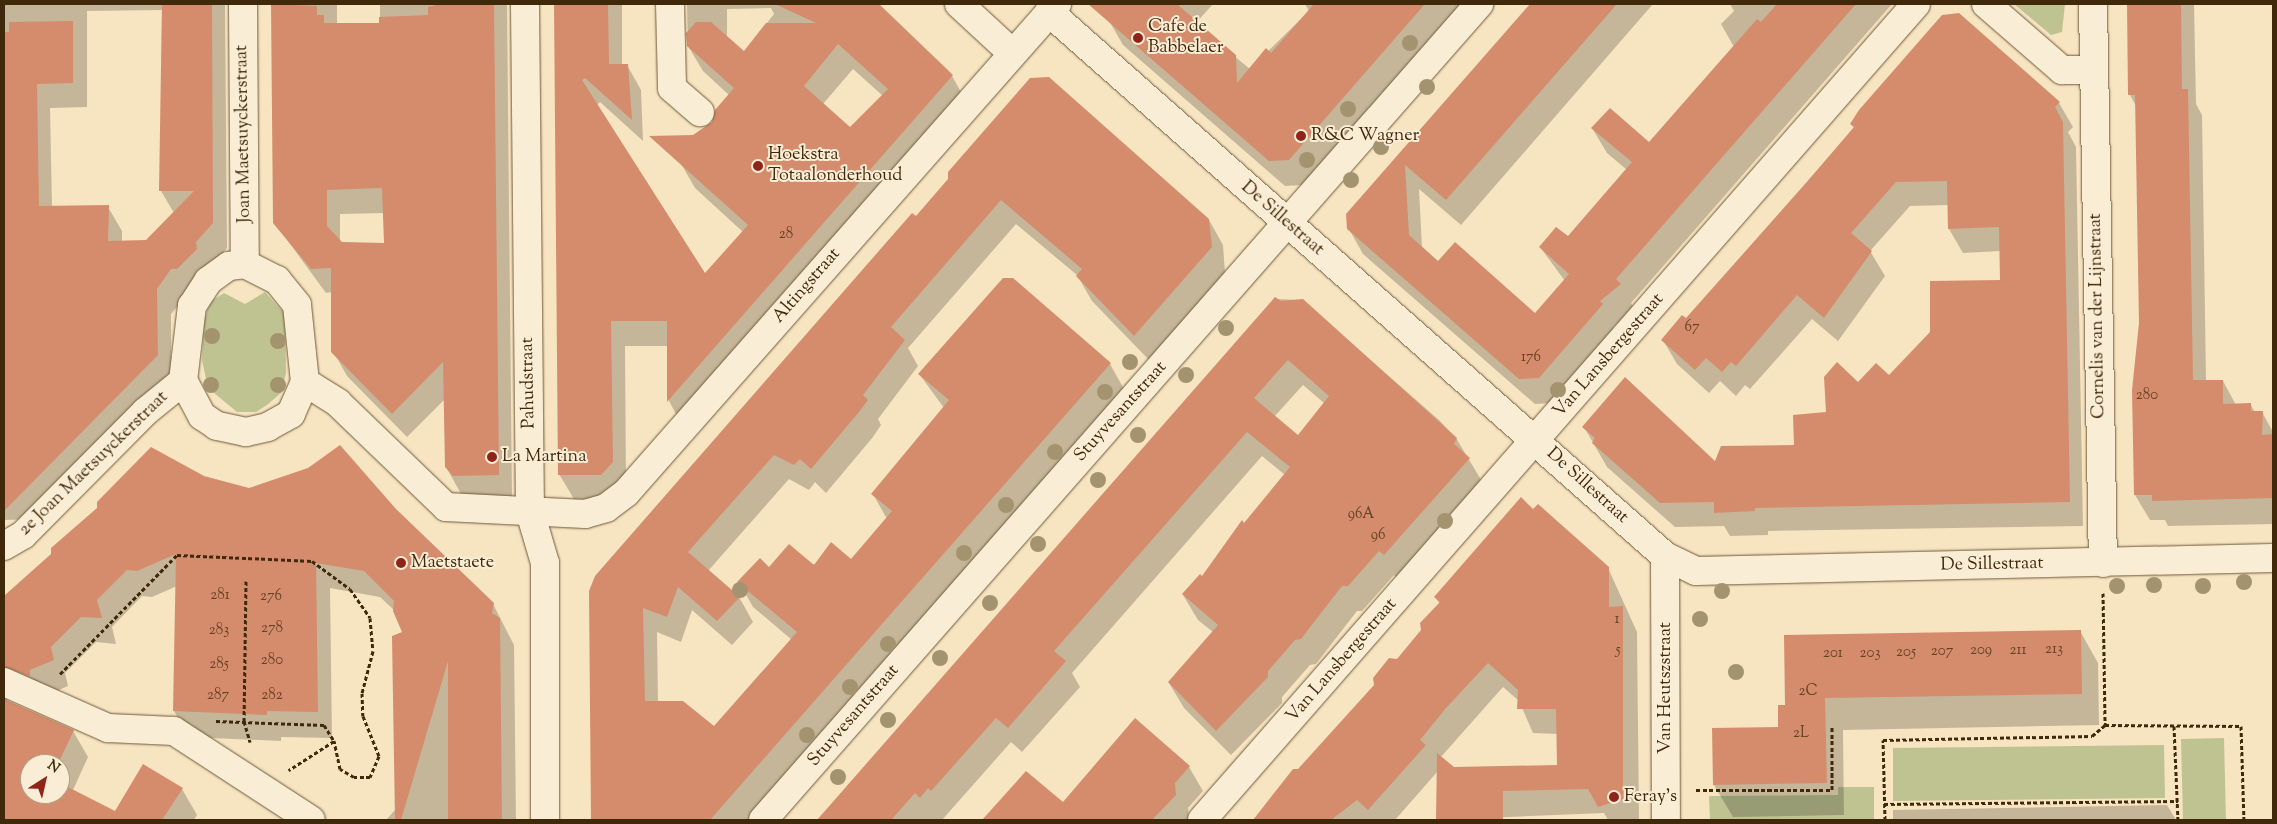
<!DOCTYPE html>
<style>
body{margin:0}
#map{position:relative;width:2277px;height:824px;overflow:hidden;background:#f7e4c0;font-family:"Sorts Mill Goudy",serif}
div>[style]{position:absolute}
.green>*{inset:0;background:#bfc391}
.shadow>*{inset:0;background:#0003}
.building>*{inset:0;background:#d58c6c}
.path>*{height:3px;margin-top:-1.5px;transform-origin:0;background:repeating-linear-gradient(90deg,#40290a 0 4px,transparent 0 6.5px)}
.roads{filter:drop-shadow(0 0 1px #6e5838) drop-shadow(0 0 1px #6e5838)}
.minor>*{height:28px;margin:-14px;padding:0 14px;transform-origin:14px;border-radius:14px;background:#faedd6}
.trees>*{width:16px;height:16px;margin:-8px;border-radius:50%;background:#a4936f}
.dots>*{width:14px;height:14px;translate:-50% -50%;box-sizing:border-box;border:2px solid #faedd6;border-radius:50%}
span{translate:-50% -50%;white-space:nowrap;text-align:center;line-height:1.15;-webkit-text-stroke:4px #faedd6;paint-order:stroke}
.number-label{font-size:15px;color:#654222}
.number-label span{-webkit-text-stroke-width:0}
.poi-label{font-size:18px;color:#40290a}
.left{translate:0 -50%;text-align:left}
.street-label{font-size:18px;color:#40290a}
.frame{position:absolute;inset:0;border:5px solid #40290a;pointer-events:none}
.north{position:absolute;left:20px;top:754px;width:50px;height:50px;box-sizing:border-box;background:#faedd6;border:1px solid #b09f84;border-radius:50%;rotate:35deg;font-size:14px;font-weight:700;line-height:20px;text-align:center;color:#40290a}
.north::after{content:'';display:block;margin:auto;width:18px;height:22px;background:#8f2418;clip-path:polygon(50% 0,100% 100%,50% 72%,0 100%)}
</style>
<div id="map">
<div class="green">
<div style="clip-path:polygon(2014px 4px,2065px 4px,2062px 32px,2051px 35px)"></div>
<div style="clip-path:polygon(265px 292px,285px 314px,286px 373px,281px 393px,267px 405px,256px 412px,237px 412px,208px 388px,202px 360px,204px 321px,210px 302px,224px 293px,245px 304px)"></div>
<div style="clip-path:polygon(2224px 738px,2226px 820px,2183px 820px,2181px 739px)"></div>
<div style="clip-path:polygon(2164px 745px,2165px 798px,1893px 801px,1893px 748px)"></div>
<div style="clip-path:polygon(1838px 787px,1874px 787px,1874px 820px,1710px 820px,1709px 796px,1838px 795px)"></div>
</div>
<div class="shadow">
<div style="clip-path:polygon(evenodd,4px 4px,225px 4px,227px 248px,171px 314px,171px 381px,33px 519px,4px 520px,4px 4px,162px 10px,161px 191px,174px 213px,147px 241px,122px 242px,122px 231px,108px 207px,52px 207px,50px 108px,87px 107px,87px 11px,162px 10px)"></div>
<div style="clip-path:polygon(evenodd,272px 4px,337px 4px,337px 24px,380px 24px,380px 4px,507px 4px,512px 499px,468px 500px,460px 492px,446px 467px,445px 399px,407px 437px,347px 376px,333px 351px,332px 292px,326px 293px,274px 222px,272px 4px,384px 213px,386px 245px,340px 242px,340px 214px,384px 213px)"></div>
<div style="clip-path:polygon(evenodd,556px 4px,622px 4px,622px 65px,627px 65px,641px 90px,643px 141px,600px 102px,597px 105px,705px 275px,743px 232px,695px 188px,680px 162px,693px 136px,713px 123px,729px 95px,703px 71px,688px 46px,687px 4px,876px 4px,952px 76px,966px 101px,682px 425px,669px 401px,668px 346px,625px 346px,626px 487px,615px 499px,574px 499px,559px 474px,556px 4px,771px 8px,774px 14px,744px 53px,727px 38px,727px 9px,771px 8px,556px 4px,853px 69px,883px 96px,850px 129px,823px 104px,853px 69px)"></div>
<div style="clip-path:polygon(1213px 4px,1195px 24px,1250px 69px,1309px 11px,1305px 4px,1461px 4px,1303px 185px,1285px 186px,1123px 45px,1108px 19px,1107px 4px)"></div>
<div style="clip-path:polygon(1532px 4px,1653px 4px,1461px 225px,1419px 189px,1422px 248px,1438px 262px,1535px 315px,1565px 281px,1540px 247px,1568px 238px,1627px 170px,1607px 153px,1592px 128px,1650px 144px,1734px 47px,1721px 24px,1734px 11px,1730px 4px,1892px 4px,1631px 303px,1635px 310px,1614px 326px,1617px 330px,1553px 403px,1535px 404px,1363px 254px,1349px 229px,1348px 215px)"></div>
<div style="clip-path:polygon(2128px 4px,2194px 4px,2196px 104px,2202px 115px,2206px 381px,2223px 381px,2236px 405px,2250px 404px,2255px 412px,2262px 412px,2273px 432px,2273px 524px,2168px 526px,2165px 520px,2150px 520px,2135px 495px,2140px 352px,2136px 106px,2130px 95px)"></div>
<div style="clip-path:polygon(2059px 103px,2073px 127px,2068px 132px,2076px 147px,2083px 526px,1768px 531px,1768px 535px,1730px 536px,1724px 526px,1675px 527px,1607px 467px,1584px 427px,1715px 463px,1795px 447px,1858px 384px,1890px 377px,2001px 281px,2000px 251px,1963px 253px,1949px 229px,1949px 205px,1910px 206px,1870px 251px,1885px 276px,1838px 341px,1812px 319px,1750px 389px,1745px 385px,1736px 396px,1720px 381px,1709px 393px,1677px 364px,1663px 340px,1686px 320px,1854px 128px,1852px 124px)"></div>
<div style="clip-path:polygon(950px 179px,1209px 220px,1223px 245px,1225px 273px,1149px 360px,1092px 301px,1077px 275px,1016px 224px,908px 348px,918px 366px,878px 419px,881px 425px,873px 437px,826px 493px,815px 482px,809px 490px,789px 479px,708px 571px,739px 597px,753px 622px,732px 645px,692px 610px,681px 642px,657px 632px,658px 702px,714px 728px,792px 640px,753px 607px,739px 582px,769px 569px,851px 560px,887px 519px,873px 494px,944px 408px,920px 375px,1110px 364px,1124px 389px,747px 820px,592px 820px,590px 591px)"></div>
<div style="clip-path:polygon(evenodd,1275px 299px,1302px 300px,1439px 420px,1456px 438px,1483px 483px,1399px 580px,1394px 575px,1362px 611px,1357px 611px,1316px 664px,1310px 665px,1282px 697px,1282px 703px,1231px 755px,1184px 708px,1169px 683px,1213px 632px,1198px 620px,1183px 595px,1203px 578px,1285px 475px,1262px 456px,1072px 673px,1080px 687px,1022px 752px,1011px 742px,942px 820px,818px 820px,1275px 299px,1303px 385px,1324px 403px,1298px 437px,1274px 417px,1303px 385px)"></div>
<div style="clip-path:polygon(evenodd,203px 477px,249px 489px,395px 510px,493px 604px,514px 645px,516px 820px,386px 820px,396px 809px,404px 633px,394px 610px,380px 597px,330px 588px,332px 738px,281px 737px,281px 741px,189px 737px,174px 711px,177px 586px,152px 597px,142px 596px,112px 627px,116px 644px,96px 642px,65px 673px,68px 686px,38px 699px,17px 692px,6px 701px,73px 731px,88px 757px,73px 790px,116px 812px,143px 765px,182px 789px,197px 815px,194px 820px,4px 820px,4px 600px,52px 555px,203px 477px,30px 764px,60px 764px,60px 794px,30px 794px,30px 764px)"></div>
<div style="clip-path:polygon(evenodd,1534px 511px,1608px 568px,1637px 632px,1639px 819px,1608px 820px,1604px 813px,1438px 820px,1438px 771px,1395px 820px,1255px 820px,1293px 770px,1299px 770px,1423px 631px,1440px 604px,1435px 597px,1534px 511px,1503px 687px,1519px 701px,1533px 733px,1558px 734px,1558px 766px,1453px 768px,1440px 758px,1503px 687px)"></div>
<div style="clip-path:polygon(2080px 631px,2098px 663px,2099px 725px,1843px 730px,1844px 815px,1733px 817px,1714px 785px,1713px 730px,1779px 728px,1786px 706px)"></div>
<div style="clip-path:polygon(1189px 767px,1203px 791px,1188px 808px,1189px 820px,994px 820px,990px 813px,1063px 804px)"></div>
<div style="clip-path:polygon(2167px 805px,2176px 820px,1893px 820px,1893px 810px)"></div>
</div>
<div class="building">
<div style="clip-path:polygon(162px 4px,212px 4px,213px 223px,196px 242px,197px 249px,177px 269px,171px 269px,157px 289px,158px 355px,4px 511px,4px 32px,9px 32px,9px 22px,73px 21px,73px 83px,37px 84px,39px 206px,109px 205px,108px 241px,146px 240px,194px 191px,159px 191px)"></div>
<div style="clip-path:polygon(evenodd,271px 4px,317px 6px,317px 15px,324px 15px,324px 23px,379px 23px,379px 17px,428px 15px,428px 7px,440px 4px,494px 4px,499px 475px,453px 476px,445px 467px,443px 362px,392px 414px,331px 352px,331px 268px,311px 269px,273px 223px,271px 4px,382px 188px,384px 243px,342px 242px,327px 226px,327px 190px,382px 188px)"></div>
<div style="clip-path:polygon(evenodd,554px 4px,608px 4px,609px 64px,628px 64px,632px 120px,585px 78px,582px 80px,705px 273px,748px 225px,649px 136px,693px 135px,712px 122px,715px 110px,734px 88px,687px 46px,686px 33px,696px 22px,711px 22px,744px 51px,766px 23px,816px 23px,775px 4px,879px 4px,953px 75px,667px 402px,667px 321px,611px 321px,613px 462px,601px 475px,558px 475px,554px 4px,838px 44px,888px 89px,850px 127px,804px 86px,838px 44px)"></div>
<div style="clip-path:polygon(1088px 4px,1177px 4px,1236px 55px,1237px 83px,1266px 48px,1271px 53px,1314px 4px,1425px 4px,1289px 160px,1269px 161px)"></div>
<div style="clip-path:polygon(1530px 4px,1617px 4px,1446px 200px,1405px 165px,1409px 235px,1438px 261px,1455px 242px,1535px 313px,1569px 274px,1539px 247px,1556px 227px,1568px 236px,1632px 162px,1591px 128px,1610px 108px,1649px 142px,1757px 19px,1761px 22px,1777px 4px,1856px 4px,1616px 279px,1621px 284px,1600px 301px,1603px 304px,1539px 378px,1519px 379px,1347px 229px,1346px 214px)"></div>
<div style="clip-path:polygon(2127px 4px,2181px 4px,2182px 89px,2188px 89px,2193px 380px,2223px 380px,2223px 404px,2251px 403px,2251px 411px,2263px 411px,2262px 435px,2273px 434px,2273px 498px,2152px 501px,2152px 495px,2134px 495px,2132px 390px,2139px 323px,2135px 95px,2128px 95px)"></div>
<div style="clip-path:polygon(1959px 13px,2060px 102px,2055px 107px,2063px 122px,2070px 502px,1755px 508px,1755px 511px,1714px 513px,1714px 502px,1660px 503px,1592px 443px,1595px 438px,1582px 427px,1625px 377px,1715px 461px,1721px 446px,1794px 445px,1793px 415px,1826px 412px,1824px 377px,1837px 362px,1858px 382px,1876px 363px,1889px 375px,1930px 332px,1930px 281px,2000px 280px,1999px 227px,1948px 229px,1947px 181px,1896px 182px,1851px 233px,1872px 251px,1824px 318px,1797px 295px,1736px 366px,1731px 362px,1722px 372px,1706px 358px,1695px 370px,1661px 340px,1682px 315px,1686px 318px,1807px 182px,1854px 127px,1850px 124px,1859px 110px,1942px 15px)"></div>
<div style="clip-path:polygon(1049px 77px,1209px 219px,1212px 247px,1134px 336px,1076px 276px,1082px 269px,1001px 200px,891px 327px,905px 340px,863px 395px,868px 400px,859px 412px,811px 469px,800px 459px,794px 465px,774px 455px,688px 552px,740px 597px,717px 621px,678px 587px,667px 617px,643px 608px,645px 701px,683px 701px,714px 726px,797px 632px,737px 582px,760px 558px,769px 567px,789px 544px,814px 565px,831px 542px,851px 559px,892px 511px,871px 494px,949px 400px,918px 374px,1003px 278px,1013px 278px,1111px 363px,710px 820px,591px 820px,589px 591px,595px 576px,912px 213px,916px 216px,948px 179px,948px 172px,1030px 78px)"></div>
<div style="clip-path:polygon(evenodd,1275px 297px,1281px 301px,1303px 299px,1457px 438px,1454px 444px,1470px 458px,1431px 502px,1384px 555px,1379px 551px,1348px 586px,1342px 586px,1301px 639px,1295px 640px,1268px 671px,1268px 677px,1216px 731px,1168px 682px,1218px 625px,1182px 594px,1200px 574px,1202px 576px,1242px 520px,1244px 523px,1290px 467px,1247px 432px,1054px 651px,1066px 661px,1008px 728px,996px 718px,931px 791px,928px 788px,920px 798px,915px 793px,891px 820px,817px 820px,1275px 297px,1288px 360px,1329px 396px,1298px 435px,1254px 398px,1288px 360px)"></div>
<div style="clip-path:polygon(340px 445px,396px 509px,494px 603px,492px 613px,500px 618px,502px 820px,448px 820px,448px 661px,401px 820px,395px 820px,392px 636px,402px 632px,393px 611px,394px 601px,364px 571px,316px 563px,318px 712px,267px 711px,267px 715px,173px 711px,176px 554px,137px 571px,127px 570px,97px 600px,102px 618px,81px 617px,51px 647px,54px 660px,30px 670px,30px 676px,4px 667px,5px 595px,51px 554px,51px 548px,97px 508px,97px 502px,151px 447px,204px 476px,249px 488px,308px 468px)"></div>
<div style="clip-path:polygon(1521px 497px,1533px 509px,1538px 504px,1609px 567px,1609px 607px,1623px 606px,1623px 799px,1598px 807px,1588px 789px,1503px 791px,1503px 820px,1436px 820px,1437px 753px,1454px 767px,1557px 765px,1556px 709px,1517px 709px,1518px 690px,1488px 663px,1446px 708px,1420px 740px,1426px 745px,1368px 810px,1357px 800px,1331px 820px,1253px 820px,1293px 769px,1298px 769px,1374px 685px,1373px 678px,1389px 658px,1397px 659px,1421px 630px,1420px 623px,1440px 602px,1434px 597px)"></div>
<div style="clip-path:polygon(2081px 630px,2082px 694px,1825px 698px,1827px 783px,1713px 785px,1712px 728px,1778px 727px,1778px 705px,1785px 705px,1784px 635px)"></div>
<div style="clip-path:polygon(4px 699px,74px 730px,58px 764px,30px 764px,30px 794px,60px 794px,60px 783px,115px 811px,143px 764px,183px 788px,162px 820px,4px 820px)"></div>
<div style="clip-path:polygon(1135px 718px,1190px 766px,1175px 783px,1176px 795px,1152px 820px,982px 820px,1026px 771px,1063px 802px)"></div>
</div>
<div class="path">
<div style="left:246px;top:581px;width:140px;rotate:90.8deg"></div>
<div style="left:244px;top:721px;width:22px;rotate:74deg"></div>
<div style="left:2103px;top:593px;width:132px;rotate:89.1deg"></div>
<div style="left:60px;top:674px;width:167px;rotate:-45.5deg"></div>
<div style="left:177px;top:555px;width:135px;rotate:2.5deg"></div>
<div style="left:312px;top:561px;width:47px;rotate:36.4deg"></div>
<div style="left:350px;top:589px;width:35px;rotate:55deg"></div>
<div style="left:370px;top:618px;width:33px;rotate:85deg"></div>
<div style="left:373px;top:651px;width:43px;rotate:104.7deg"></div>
<div style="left:362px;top:693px;width:23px;rotate:88deg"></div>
<div style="left:363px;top:716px;width:43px;rotate:68.2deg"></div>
<div style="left:379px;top:756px;width:23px;rotate:113deg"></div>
<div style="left:370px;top:777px;width:16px;rotate:180deg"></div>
<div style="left:354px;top:777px;width:16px;rotate:-150deg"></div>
<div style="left:340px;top:769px;width:29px;rotate:-102deg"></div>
<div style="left:334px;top:741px;width:54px;rotate:147.2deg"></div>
<div style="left:216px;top:721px;width:108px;rotate:2.1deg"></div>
<div style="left:324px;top:725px;width:19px;rotate:58deg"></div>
<div style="left:2174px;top:726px;width:94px;rotate:87.6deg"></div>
<div style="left:1696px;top:790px;width:136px"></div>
<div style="left:1832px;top:790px;width:63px;rotate:-90deg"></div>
<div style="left:1884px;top:804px;width:294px;rotate:-0.6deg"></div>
<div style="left:1885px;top:820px;width:80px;rotate:-91.4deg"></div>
<div style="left:1883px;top:740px;width:209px;rotate:-1.1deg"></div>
<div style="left:2092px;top:736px;width:17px;rotate:-40deg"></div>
<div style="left:2105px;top:725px;width:136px;rotate:0.4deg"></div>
<div style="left:2241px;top:726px;width:94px;rotate:88.2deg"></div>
</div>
<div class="roads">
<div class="minor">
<div style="left:243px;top:4px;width:260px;rotate:89.6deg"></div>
<div style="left:525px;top:4px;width:508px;rotate:89.44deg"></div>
<div style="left:530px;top:512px;width:53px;rotate:73.6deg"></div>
<div style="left:545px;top:563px;width:257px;rotate:90deg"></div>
<div style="left:670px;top:4px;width:84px;rotate:88.6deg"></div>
<div style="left:672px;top:88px;width:37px;rotate:41deg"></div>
<div style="left:959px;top:4px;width:71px;rotate:42.7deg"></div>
<div style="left:1986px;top:4px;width:101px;rotate:41deg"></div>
<div style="left:2062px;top:70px;width:31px"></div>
<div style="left:2093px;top:4px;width:559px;rotate:88.98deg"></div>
<div style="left:1049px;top:12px;width:822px;rotate:41.45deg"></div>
<div style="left:1665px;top:556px;width:34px;rotate:26deg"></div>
<div style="left:1696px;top:571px;width:577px;rotate:-1.29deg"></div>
<div style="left:245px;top:264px;width:36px;rotate:27deg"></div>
<div style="left:277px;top:280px;width:32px;rotate:51deg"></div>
<div style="left:297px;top:305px;width:77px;rotate:84.1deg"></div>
<div style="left:305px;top:382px;width:35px;rotate:114deg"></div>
<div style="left:291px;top:414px;width:26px;rotate:151deg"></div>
<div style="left:268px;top:427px;width:23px;rotate:167deg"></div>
<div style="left:246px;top:432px;width:30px;rotate:-168deg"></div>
<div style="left:217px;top:426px;width:18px;rotate:-146deg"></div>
<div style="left:202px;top:416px;width:40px;rotate:-118deg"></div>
<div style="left:183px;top:381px;width:76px;rotate:-83.2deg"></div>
<div style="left:192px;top:306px;width:30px;rotate:-57deg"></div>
<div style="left:208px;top:281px;width:26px;rotate:-36deg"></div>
<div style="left:229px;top:266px;width:16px;rotate:-7deg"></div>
<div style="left:305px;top:382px;width:39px;rotate:32deg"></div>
<div style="left:338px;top:403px;width:150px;rotate:43.9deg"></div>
<div style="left:446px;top:507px;width:139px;rotate:2.9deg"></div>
<div style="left:585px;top:514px;width:22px;rotate:-16deg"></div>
<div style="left:606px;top:508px;width:25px;rotate:-37deg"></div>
<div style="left:626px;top:493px;width:652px;rotate:-48.61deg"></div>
<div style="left:4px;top:546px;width:22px;rotate:-30deg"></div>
<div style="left:23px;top:535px;width:173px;rotate:-45.2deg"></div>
<div style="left:145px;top:412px;width:49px;rotate:-39.2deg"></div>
<div style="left:1665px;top:556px;width:264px;rotate:89.8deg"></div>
<div style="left:4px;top:682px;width:114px;rotate:23.9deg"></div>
<div style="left:108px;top:728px;width:66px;rotate:2.6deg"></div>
<div style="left:174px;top:731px;width:163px;rotate:33deg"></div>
<div style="left:763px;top:820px;width:1086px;rotate:-48.73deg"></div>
<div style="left:1202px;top:820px;width:1084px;rotate:-48.81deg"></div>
</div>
</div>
<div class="trees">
<div style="left:1410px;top:43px"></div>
<div style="left:1427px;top:87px"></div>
<div style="left:1348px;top:109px"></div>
<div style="left:1381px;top:147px"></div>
<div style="left:1307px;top:160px"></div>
<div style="left:1351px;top:180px"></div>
<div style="left:1226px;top:328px"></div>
<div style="left:212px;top:336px"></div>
<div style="left:278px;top:341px"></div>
<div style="left:1130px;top:362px"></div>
<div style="left:1186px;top:375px"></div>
<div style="left:211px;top:385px"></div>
<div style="left:278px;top:385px"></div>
<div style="left:1558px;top:390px"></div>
<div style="left:1105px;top:392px"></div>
<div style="left:1138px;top:435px"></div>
<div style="left:1055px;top:452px"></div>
<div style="left:1098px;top:480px"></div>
<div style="left:1006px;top:505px"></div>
<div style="left:1445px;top:521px"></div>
<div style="left:1038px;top:544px"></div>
<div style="left:964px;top:553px"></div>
<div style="left:2244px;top:582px"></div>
<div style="left:2154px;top:585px"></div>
<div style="left:2117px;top:586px"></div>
<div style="left:2203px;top:586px"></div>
<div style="left:740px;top:590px"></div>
<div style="left:1722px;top:591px"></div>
<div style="left:990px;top:603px"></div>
<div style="left:1700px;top:619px"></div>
<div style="left:888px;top:644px"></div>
<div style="left:940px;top:658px"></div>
<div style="left:1736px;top:672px"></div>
<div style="left:850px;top:687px"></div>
<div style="left:888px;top:720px"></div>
<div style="left:807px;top:735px"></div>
<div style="left:838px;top:777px"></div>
</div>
<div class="dots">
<div style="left:1138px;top:38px;background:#8f2418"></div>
<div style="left:1301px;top:136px;background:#8f2418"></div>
<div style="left:758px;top:166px;background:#8f2418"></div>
<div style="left:492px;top:457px;background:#8f2418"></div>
<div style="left:401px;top:563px;background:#8f2418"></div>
<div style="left:1614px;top:797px;background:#8f2418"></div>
</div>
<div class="number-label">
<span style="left:786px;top:235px">28</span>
<span style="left:1692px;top:328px">67</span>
<span style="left:1531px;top:358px">176</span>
<span style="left:2147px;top:396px">280</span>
<span style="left:1361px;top:515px">96A</span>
<span style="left:1378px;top:536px">96</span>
<span style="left:220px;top:596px">281</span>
<span style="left:271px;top:597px">276</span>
<span style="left:1617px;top:620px">1</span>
<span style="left:272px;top:629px">278</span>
<span style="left:219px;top:631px">283</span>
<span style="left:2054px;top:650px">213</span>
<span style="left:1618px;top:651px">5</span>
<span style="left:1981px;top:651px">209</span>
<span style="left:2018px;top:651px">211</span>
<span style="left:1942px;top:652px">207</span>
<span style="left:1906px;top:653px">205</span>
<span style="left:1833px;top:654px">201</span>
<span style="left:1870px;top:654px">203</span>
<span style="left:272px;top:661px">280</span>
<span style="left:219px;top:665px">285</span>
<span style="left:1808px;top:692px">2C</span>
<span style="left:218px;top:696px">287</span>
<span style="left:272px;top:696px">282</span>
<span style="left:1801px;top:734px">2L</span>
</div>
<div class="poi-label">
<span class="left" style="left:1148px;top:38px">Cafe de<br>Babbelaer</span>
<span class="left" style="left:1311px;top:136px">R&amp;C Wagner</span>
<span class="left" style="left:768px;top:166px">Hoekstra<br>Totaalonderhoud</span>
<span class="left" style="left:502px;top:457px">La Martina</span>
<span class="left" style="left:411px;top:563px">Maetstaete</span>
<span class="left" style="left:1624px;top:797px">Feray's</span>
</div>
<div class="street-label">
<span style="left:244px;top:134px;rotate:-91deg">Joan Maetsuyckerstraat</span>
<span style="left:1282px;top:219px;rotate:41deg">De Sillestraat</span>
<span style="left:807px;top:286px;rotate:-49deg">Altingstraat</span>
<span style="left:2098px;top:316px;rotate:-91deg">Cornelis van der Lijnstraat</span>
<span style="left:1609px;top:356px;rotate:-49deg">Van Lansbergestraat</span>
<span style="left:529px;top:383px;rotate:-91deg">Pahudstraat</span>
<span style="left:1121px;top:412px;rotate:-48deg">Stuyvesantstraat</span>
<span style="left:94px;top:464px;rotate:-44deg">2e Joan Maetsuyckerstraat</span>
<span style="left:1587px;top:486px;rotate:42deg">De Sillestraat</span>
<span style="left:1992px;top:565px;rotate:-1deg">De Sillestraat</span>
<span style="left:1342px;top:661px;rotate:-49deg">Van Lansbergestraat</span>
<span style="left:1666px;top:688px;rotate:-90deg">Van Heutszstraat</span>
<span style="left:854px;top:716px;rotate:-49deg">Stuyvesantstraat</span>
</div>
<div class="frame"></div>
<div class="north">N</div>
</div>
